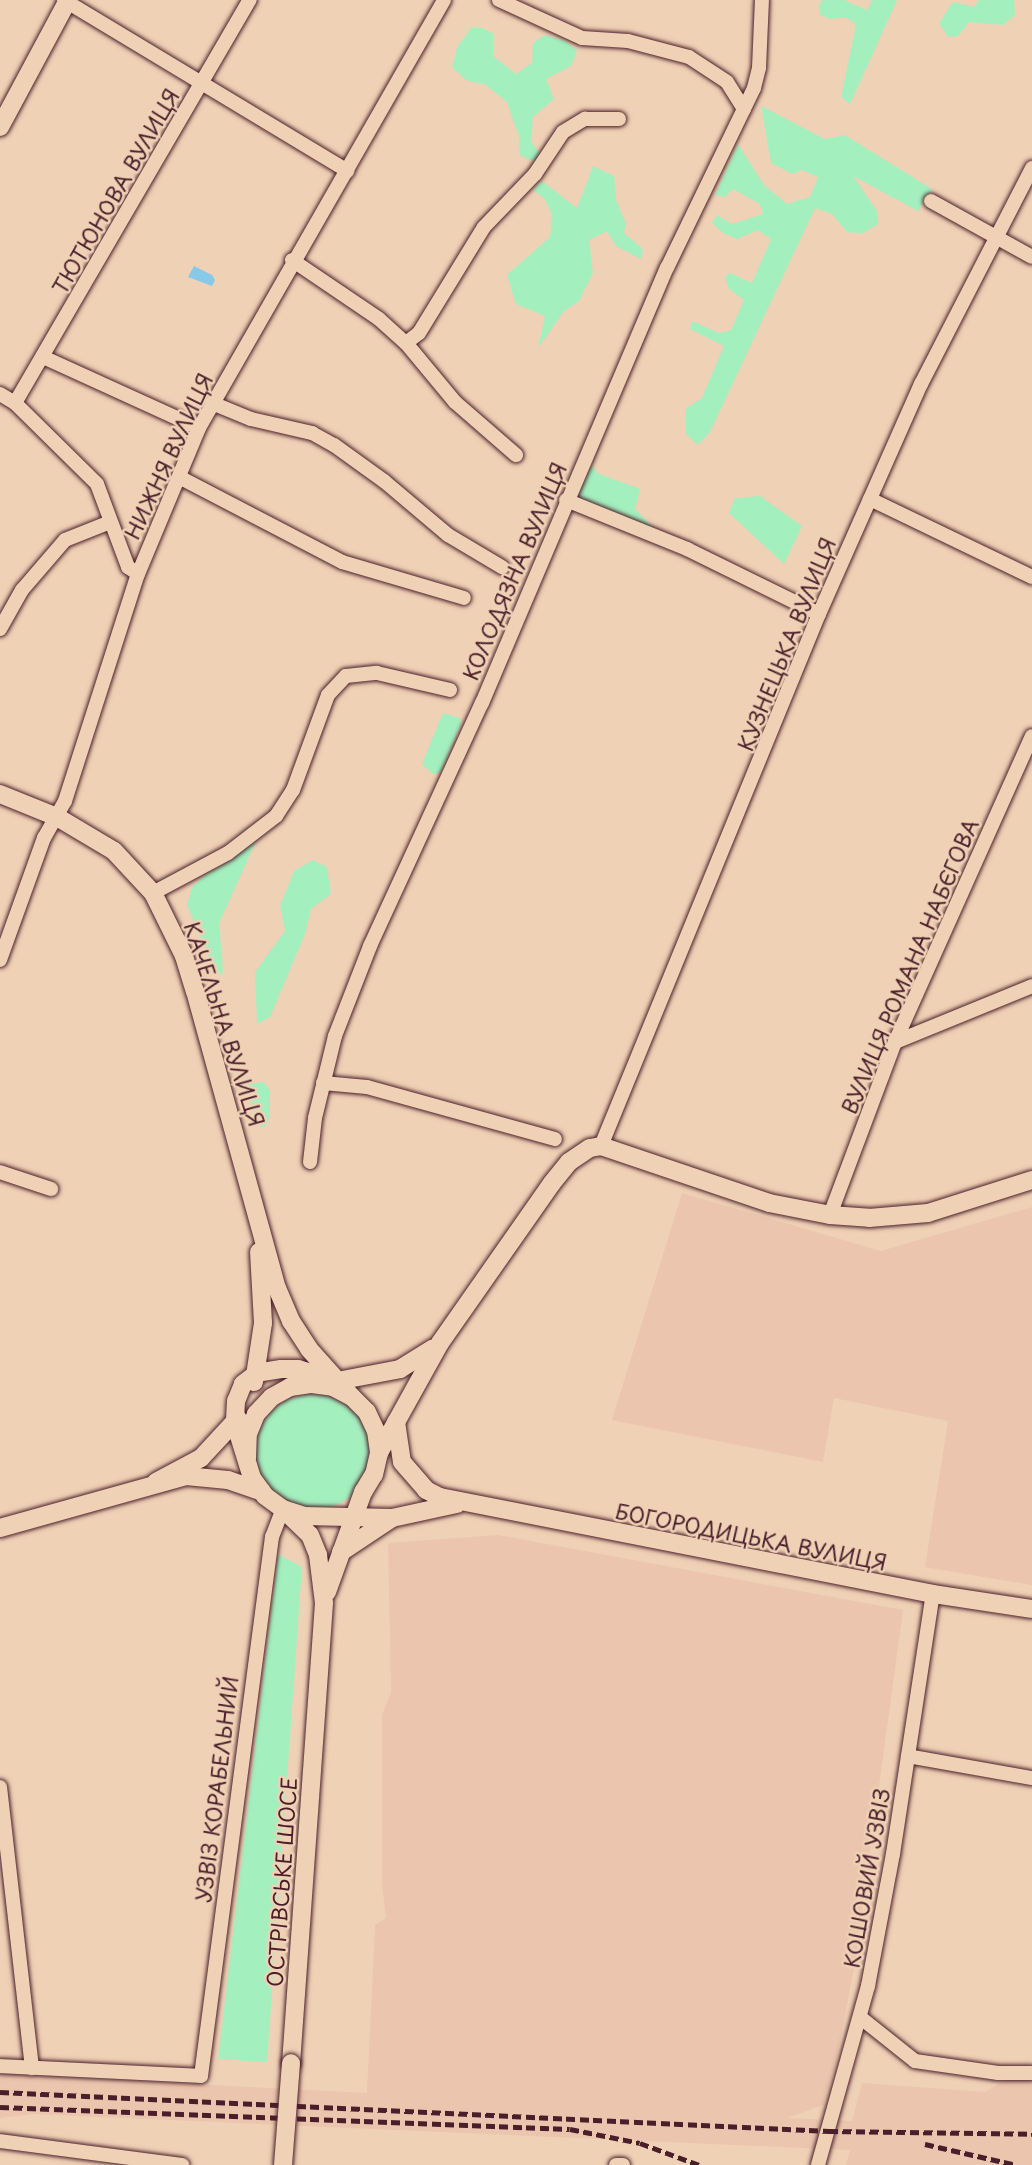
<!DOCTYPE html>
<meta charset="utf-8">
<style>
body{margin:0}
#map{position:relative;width:1032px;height:2165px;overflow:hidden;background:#efd1b5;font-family:"Playpen Sans",sans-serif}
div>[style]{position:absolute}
.built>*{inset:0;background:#ebc5ad}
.green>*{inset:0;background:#a4efbe}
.round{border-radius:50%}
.water>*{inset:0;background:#87cae8}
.roads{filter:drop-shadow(0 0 2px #4a1f2b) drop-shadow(0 0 2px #4a1f2b)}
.street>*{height:14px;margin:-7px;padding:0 7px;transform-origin:7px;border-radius:7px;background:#efd1b5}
.secondary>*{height:18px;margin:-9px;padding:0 9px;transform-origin:9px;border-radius:9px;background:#efd1b5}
.rail>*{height:4.5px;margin-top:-2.25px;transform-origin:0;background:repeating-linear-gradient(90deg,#4a1f2b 0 9px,transparent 0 13.5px)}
.bridges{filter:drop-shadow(0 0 2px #4a1f2b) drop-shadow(0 0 2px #4a1f2b)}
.secondary-bridge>*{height:18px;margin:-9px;padding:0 9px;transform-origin:9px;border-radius:9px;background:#efd1b5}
span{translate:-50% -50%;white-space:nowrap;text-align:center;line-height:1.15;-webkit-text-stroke:5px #efd1b5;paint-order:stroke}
.street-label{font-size:21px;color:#4a1f2b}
</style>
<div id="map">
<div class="built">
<div style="clip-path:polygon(682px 1193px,881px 1251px,1032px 1207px,1032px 1585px,925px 1567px,948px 1421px,834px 1398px,823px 1462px,612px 1420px)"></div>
<div style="clip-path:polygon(498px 1535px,903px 1610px,854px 1969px,835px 2066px,823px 2105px,787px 2118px,852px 2121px,862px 2083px,985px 2092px,1007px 2079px,1032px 2080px,1032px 2165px,846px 2165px,850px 2150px,33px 2114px,0 2118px,0 2074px,367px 2093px,375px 1925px,386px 1918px,382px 1883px,382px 1715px,391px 1692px,388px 1543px)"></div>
</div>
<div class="green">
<div style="clip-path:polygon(823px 0,844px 0,867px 10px,872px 0,897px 0,850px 104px,841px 97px,856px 24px,845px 17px,831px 19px,820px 15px,819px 4px)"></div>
<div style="clip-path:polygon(979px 0,1014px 0,1015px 15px,1003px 25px,969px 22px,958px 36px,948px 37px,939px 23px,953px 2px,974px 7px)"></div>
<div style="clip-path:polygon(472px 28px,483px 28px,493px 34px,493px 56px,516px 74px,532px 63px,533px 43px,545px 35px,565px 41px,577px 50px,571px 66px,546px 79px,554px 99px,533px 117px,531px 142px,543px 157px,538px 164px,520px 155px,519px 137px,507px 102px,486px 85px,466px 80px,452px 67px,458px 45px)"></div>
<div style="clip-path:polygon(761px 106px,825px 139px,845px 135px,932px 189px,918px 211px,853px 176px,877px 211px,878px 224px,863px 233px,847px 232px,832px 214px,815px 208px,710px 432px,698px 445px,686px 434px,685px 409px,702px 398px,724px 346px,690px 329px,692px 321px,719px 333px,731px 330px,744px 300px,729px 289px,725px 277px,730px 273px,752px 283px,771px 239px,758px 230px,737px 239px,723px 233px,712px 223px,717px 215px,732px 224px,763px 214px,760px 204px,733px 189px,725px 197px,715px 195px,738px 144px,764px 185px,787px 204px,810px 197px,818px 177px,802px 170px,792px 174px,771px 163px)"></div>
<div style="clip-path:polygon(593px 166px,614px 176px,616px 200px,626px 224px,624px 233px,643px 249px,641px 259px,616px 246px,607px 231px,589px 240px,593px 273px,579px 301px,564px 311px,538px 348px,545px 316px,516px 304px,507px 275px,550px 237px,552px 214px,544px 198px,533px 190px,542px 181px,577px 208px)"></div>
<div style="clip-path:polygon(593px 466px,597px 473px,640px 489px,635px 509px,652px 526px,635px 535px,582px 511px,576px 492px,583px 473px)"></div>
<div style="clip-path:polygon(760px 496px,802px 526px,784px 564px,729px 513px,735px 498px)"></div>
<div style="clip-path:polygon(443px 713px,460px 718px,461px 724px,441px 772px,433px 774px,422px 764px)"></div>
<div style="clip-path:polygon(258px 837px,219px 923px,223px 973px,216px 974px,187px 905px,192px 887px,205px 875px,230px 860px)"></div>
<div style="clip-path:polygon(313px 860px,327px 867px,331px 894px,311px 909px,305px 934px,270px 1017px,257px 1024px,255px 972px,285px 931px,280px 906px,294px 871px)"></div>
<div style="clip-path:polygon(264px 1082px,270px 1091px,270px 1119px,265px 1127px,256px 1126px,246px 1084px)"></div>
<div class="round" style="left:255px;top:1394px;width:116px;height:116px"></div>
<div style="clip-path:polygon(278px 1554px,302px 1567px,267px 2062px,218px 2059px)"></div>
</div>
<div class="water">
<div style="clip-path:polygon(194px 266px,212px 275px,215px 280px,212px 286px,188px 277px)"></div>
</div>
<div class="roads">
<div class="street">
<div style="left:64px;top:0;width:331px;rotate:31.1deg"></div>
<div style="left:499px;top:0;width:91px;rotate:24.6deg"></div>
<div style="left:582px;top:38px;width:46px;rotate:3.7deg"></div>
<div style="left:628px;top:41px;width:63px;rotate:14.7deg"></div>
<div style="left:689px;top:57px;width:45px;rotate:33.3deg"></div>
<div style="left:727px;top:82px;width:32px;rotate:58deg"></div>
<div style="left:931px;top:201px;width:115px;rotate:29deg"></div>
<div style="left:292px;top:260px;width:105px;rotate:34.1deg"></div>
<div style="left:379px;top:319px;width:36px;rotate:42deg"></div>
<div style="left:406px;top:343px;width:77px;rotate:50.3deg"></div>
<div style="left:455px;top:402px;width:81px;rotate:41deg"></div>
<div style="left:406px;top:343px;width:16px;rotate:-38deg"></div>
<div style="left:419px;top:333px;width:124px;rotate:-58.5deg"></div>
<div style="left:484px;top:227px;width:74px;rotate:-46.1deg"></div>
<div style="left:535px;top:174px;width:50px;rotate:-56.3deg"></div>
<div style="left:563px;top:132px;width:26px;rotate:-31deg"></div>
<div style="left:585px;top:119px;width:34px"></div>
<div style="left:43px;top:357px;width:171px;rotate:24.5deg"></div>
<div style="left:0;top:394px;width:17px;rotate:31deg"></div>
<div style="left:15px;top:403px;width:115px;rotate:44.6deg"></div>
<div style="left:97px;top:484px;width:89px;rotate:69.5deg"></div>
<div style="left:128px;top:567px;width:12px;rotate:35deg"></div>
<div style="left:15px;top:403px;width:467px;rotate:-59.8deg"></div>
<div style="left:212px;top:403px;width:42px;rotate:22.3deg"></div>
<div style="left:251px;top:419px;width:63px;rotate:12.9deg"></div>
<div style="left:312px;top:433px;width:25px;rotate:29deg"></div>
<div style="left:334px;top:445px;width:62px;rotate:35.8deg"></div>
<div style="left:384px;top:481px;width:84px;rotate:40.2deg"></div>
<div style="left:448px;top:535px;width:63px;rotate:30.7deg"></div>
<div style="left:179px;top:477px;width:184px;rotate:27.5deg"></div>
<div style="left:342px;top:562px;width:127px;rotate:16.4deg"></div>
<div style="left:870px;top:499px;width:180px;rotate:25.7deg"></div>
<div style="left:566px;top:500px;width:131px;rotate:22deg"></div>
<div style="left:687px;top:549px;width:147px;rotate:26.2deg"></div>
<div style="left:0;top:629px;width:45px;rotate:-60.6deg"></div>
<div style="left:22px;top:590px;width:66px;rotate:-49.3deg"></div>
<div style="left:65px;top:540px;width:48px;rotate:-21.8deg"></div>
<div style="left:153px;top:893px;width:85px;rotate:-28.1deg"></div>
<div style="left:228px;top:853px;width:61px;rotate:-37.6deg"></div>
<div style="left:276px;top:816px;width:31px;rotate:-57deg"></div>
<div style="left:293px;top:790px;width:101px;rotate:-69.8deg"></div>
<div style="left:328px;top:695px;width:26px;rotate:-47deg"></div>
<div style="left:346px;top:676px;width:31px;rotate:-6deg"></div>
<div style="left:377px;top:673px;width:75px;rotate:13.1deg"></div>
<div style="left:0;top:960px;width:130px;rotate:-70.2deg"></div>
<div style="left:44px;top:838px;width:43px;rotate:-60.4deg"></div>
<div style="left:65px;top:801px;width:238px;rotate:-72.2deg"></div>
<div style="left:138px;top:574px;width:158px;rotate:-67.3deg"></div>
<div style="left:199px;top:428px;width:493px;rotate:-60.2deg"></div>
<div style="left:895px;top:1042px;width:148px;rotate:-22.2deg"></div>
<div style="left:323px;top:1083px;width:44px;rotate:5.2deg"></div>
<div style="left:367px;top:1087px;width:195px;rotate:15.5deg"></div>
<div style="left:601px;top:1146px;width:575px;rotate:-67.72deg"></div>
<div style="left:819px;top:614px;width:252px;rotate:-66.1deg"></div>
<div style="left:921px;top:384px;width:243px;rotate:-62.8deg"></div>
<div style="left:310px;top:1162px;width:44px;rotate:-83.5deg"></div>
<div style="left:315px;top:1118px;width:84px;rotate:-76.3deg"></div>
<div style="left:335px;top:1036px;width:97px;rotate:-68.7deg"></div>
<div style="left:370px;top:946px;width:268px;rotate:-65.3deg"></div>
<div style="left:482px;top:703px;width:473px;rotate:-67deg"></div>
<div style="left:667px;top:268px;width:200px;rotate:-64.2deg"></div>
<div style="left:754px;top:88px;width:21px;rotate:-76deg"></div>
<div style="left:759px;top:68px;width:68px;rotate:-87.5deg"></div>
<div style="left:0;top:1172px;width:54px;rotate:18.4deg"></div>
<div style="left:830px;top:1215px;width:185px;rotate:-69.4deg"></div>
<div style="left:895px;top:1042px;width:335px;rotate:-65.9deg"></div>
<div style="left:908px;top:1756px;width:126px;rotate:10.1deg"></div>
<div style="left:0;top:1787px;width:283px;rotate:83.5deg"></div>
<div style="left:861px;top:2018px;width:69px;rotate:38.5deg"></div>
<div style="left:915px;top:2061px;width:84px;rotate:8.2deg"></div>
<div style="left:998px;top:2073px;width:34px"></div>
<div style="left:0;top:2066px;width:201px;rotate:2.8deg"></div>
<div style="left:201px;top:2076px;width:544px;rotate:-82.5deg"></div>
<div style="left:272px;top:1537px;width:30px;rotate:-69deg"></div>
<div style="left:0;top:2141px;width:184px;rotate:7.5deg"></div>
<div style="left:616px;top:2165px;width:7px"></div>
<div style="left:818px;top:2165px;width:186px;rotate:-74.4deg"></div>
<div style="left:868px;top:1986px;width:134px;rotate:-79.3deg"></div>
<div style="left:893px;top:1854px;width:263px;rotate:-81.3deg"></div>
</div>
<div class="secondary">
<div style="left:0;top:127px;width:144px;rotate:-61.8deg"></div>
<div style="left:0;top:794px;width:61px;rotate:22deg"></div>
<div style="left:57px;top:817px;width:66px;rotate:30.8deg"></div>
<div style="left:114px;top:851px;width:57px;rotate:47.1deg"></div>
<div style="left:153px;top:893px;width:70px;rotate:63.8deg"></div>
<div style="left:184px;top:956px;width:37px;rotate:73deg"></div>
<div style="left:195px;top:991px;width:308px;rotate:74.6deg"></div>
<div style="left:277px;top:1288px;width:36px;rotate:67deg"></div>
<div style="left:291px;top:1321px;width:33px;rotate:57deg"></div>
<div style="left:309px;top:1349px;width:64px;rotate:48.1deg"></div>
<div style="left:331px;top:1379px;width:34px;rotate:-163deg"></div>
<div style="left:298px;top:1369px;width:17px;rotate:180deg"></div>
<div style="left:281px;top:1369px;width:24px;rotate:171deg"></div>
<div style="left:257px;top:1373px;width:18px;rotate:142deg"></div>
<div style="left:243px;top:1384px;width:18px;rotate:112deg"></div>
<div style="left:236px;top:1401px;width:22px;rotate:93deg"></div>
<div style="left:235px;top:1423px;width:58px;rotate:72.8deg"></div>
<div style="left:252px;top:1478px;width:22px;rotate:54deg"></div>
<div style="left:265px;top:1496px;width:22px;rotate:36deg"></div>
<div style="left:283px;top:1509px;width:22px;rotate:18deg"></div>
<div style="left:304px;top:1516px;width:88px;rotate:1.3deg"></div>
<div style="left:254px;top:1382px;width:60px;rotate:-81.3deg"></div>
<div style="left:263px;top:1323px;width:71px;rotate:-93.2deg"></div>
<div style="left:332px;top:1382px;width:69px;rotate:-10.8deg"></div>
<div style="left:400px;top:1369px;width:38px;rotate:-32deg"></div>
<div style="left:396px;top:1422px;width:40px;rotate:81.5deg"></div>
<div style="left:402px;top:1462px;width:37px;rotate:49deg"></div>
<div style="left:426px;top:1490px;width:16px;rotate:27deg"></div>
<div style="left:440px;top:1497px;width:502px;rotate:11.13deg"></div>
<div style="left:933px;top:1594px;width:100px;rotate:8.6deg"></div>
<div style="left:379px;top:1453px;width:126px;rotate:-61deg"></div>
<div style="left:440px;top:1343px;width:195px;rotate:-55deg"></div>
<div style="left:552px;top:1183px;width:27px;rotate:-51deg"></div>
<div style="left:569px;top:1162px;width:25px;rotate:-34deg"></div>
<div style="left:590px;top:1148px;width:11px;rotate:-10deg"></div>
<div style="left:601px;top:1146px;width:177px;rotate:18.7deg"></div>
<div style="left:769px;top:1203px;width:62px;rotate:11.1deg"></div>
<div style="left:830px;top:1215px;width:39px;rotate:4deg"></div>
<div style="left:869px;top:1218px;width:59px;rotate:-4.8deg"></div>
<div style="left:928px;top:1213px;width:109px;rotate:-17.6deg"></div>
<div style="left:247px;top:1458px;width:24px;rotate:-88deg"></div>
<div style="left:248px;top:1434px;width:22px;rotate:-68deg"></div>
<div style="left:256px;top:1414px;width:23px;rotate:-47deg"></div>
<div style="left:272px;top:1397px;width:21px;rotate:-29deg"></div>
<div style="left:290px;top:1387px;width:22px;rotate:-8deg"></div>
<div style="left:312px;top:1384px;width:21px;rotate:8deg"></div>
<div style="left:333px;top:1387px;width:21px;rotate:28deg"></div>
<div style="left:352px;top:1397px;width:21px;rotate:45deg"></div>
<div style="left:367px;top:1412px;width:21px;rotate:65deg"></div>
<div style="left:376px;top:1431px;width:22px;rotate:82deg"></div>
<div style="left:379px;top:1453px;width:22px;rotate:103deg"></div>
<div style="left:374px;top:1474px;width:21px;rotate:121deg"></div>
<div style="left:363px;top:1492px;width:106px;rotate:109.8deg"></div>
<div style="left:156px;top:1482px;width:51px;rotate:-28.1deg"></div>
<div style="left:201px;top:1458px;width:54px;rotate:-47.2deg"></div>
<div style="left:283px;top:1509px;width:37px;rotate:44deg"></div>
<div style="left:310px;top:1535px;width:22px;rotate:68deg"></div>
<div style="left:318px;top:1555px;width:48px;rotate:82.9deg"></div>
<div style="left:324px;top:1603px;width:461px;rotate:94.1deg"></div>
<div style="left:0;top:1528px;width:193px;rotate:-15.6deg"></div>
<div style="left:186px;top:1476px;width:42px;rotate:5.4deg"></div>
<div style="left:228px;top:1480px;width:36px;rotate:19deg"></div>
<div style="left:341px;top:1552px;width:61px;rotate:-33.7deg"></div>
<div style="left:392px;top:1518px;width:66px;rotate:-12.2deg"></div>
</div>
</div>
<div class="rail">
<div style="left:0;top:2092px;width:830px;rotate:2.69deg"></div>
<div style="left:829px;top:2131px;width:203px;rotate:0.8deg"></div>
<div style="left:0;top:2107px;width:570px;rotate:2.21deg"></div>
<div style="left:570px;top:2129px;width:71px;rotate:11.3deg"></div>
<div style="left:640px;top:2143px;width:63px;rotate:20.4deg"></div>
<div style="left:925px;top:2144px;width:94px;rotate:12.9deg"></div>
</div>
<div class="bridges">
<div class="secondary-bridge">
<div style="left:283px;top:2165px;width:102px;rotate:-85.5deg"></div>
</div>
</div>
<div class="street-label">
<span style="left:115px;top:191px;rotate:-60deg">ТЮТЮНОВА ВУЛИЦЯ</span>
<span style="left:168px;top:456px;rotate:-65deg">НИЖНЯ ВУЛИЦЯ</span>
<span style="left:514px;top:571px;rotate:-67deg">КОЛОДЯЗНА ВУЛИЦЯ</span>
<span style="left:786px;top:644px;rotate:-68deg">КУЗНЕЦЬКА ВУЛИЦЯ</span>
<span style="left:909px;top:966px;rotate:-67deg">ВУЛИЦЯ РОМАНА НАБЄГОВА</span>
<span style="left:225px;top:1024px;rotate:72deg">КАЧЕЛЬНА ВУЛИЦЯ</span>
<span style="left:751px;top:1536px;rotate:11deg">БОГОРОДИЦЬКА ВУЛИЦЯ</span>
<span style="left:216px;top:1789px;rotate:-83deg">УЗВІЗ КОРАБЕЛЬНИЙ</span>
<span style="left:866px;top:1878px;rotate:-80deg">КОШОВИЙ УЗВІЗ</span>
<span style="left:281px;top:1882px;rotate:-86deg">ОСТРІВСЬКЕ ШОСЕ</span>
</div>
</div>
